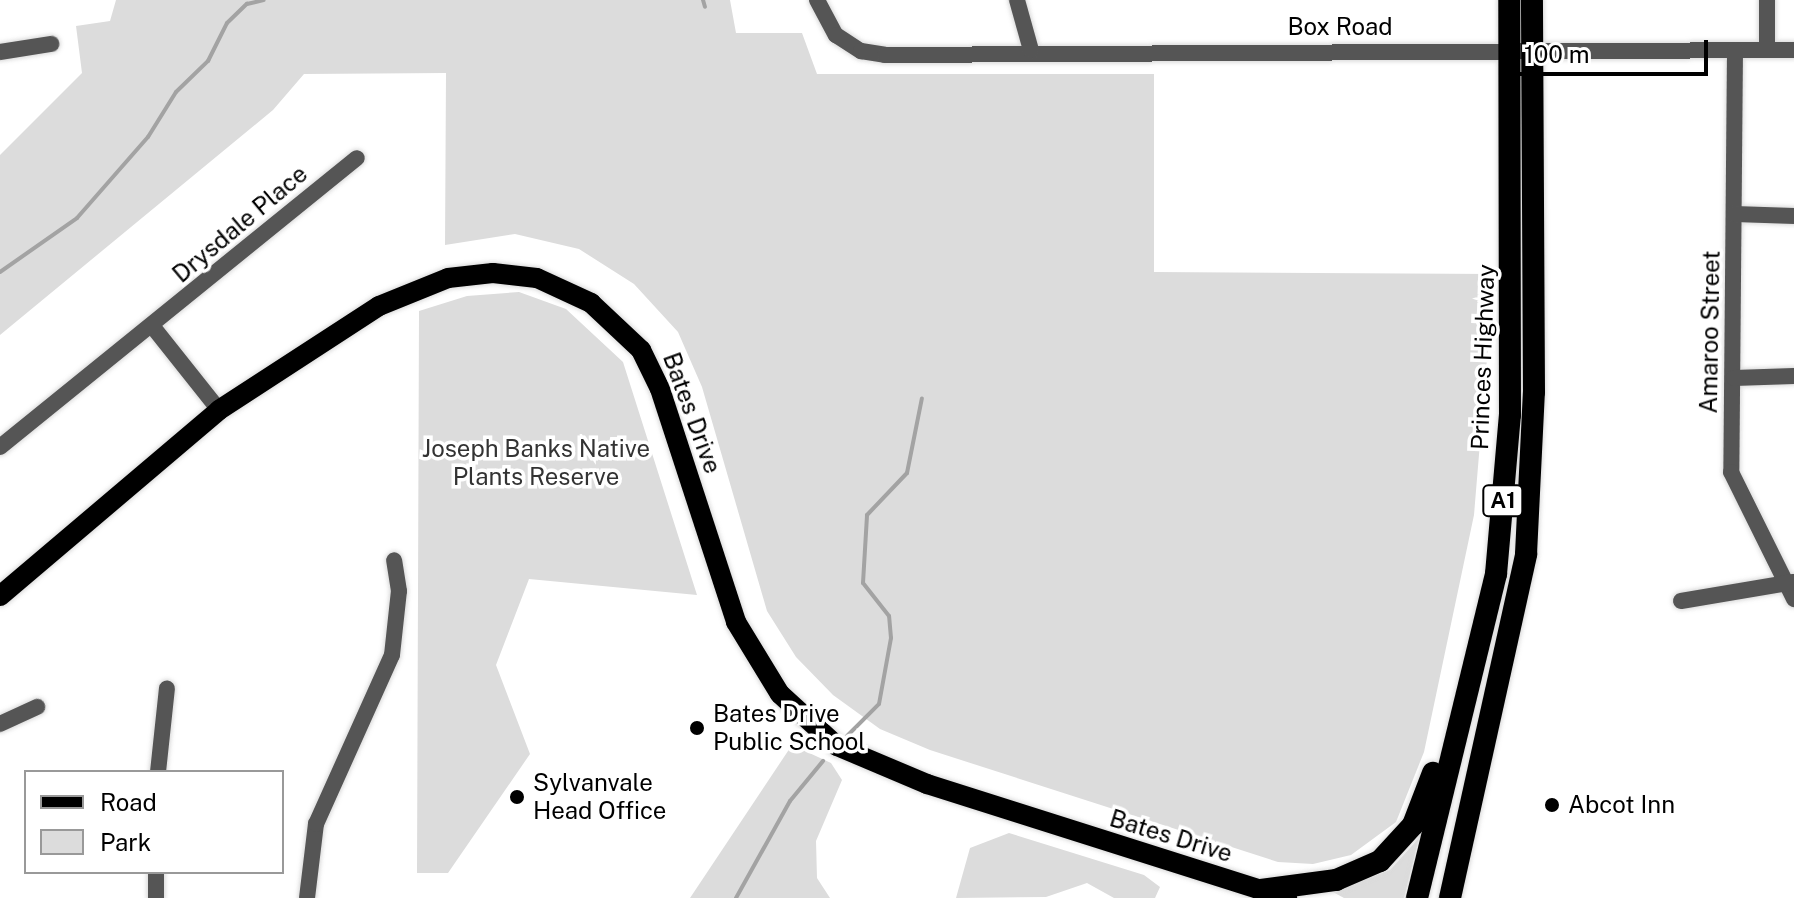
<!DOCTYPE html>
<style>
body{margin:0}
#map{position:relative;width:1794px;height:898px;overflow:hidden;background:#fff;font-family:"Public Sans",sans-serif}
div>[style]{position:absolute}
.green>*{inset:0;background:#dcdcdc}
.stream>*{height:4px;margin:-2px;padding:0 2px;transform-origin:2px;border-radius:2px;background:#a3a3a3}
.roads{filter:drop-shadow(0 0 2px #dbdbdb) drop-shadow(0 0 2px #dbdbdb)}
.minor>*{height:16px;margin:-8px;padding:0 8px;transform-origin:8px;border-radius:8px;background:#555}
.major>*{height:20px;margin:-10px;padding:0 10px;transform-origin:10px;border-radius:10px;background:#000}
.highway>*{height:22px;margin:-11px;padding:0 11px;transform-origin:11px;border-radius:11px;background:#000}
.dots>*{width:22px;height:22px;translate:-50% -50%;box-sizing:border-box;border:4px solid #fff;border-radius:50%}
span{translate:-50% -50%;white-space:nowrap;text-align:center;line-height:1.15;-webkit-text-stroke:7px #fff;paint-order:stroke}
.shield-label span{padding:2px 6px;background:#fff;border:2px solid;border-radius:6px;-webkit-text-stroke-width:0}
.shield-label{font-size:22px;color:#000;font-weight:700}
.street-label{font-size:24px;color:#000}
.park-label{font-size:24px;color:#333}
.poi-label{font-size:24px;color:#000}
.left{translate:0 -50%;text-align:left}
.legend{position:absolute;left:24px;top:770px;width:260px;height:104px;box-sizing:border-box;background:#fff;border:2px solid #999;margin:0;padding:10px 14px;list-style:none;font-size:24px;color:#000}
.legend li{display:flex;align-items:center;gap:16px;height:40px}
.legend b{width:40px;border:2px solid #999}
.scale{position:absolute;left:1510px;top:40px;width:198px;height:36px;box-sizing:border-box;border:4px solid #000;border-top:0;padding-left:10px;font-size:24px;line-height:28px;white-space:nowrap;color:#000;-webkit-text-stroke:6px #fff;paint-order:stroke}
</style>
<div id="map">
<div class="green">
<div style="clip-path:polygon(116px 0,730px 0,736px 33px,802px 33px,817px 74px,1154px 74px,1154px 272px,1494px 274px,1474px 515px,1424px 752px,1396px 822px,1351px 855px,1313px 864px,1278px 862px,930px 750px,880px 729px,833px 695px,796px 657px,767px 611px,702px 387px,678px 332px,634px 284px,579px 249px,515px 234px,445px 245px,446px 73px,304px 74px,273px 110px,0 335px,0 155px,82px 73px,76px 26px,110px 21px)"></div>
<div style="clip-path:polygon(519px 292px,566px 309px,623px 362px,697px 595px,529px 579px,496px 665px,530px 754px,448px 873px,417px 873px,419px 311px,467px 296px)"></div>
<div style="clip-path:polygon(792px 745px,831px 763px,842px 780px,816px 841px,817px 878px,830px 898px,690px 898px)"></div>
<div style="clip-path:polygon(1009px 833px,1144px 875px,1160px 887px,1155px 898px,1114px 898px,1087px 883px,1046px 897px,956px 898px,970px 848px)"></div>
<div style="clip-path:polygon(1419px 838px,1404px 898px,1344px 898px,1333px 892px,1390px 870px)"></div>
</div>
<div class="stream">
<div style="left:703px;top:0;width:7px;rotate:74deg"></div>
<div style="left:0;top:272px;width:94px;rotate:-35deg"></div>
<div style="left:77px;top:218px;width:108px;rotate:-48.8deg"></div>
<div style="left:148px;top:137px;width:53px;rotate:-58.1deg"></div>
<div style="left:176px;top:92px;width:45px;rotate:-44.1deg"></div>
<div style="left:208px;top:61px;width:42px;rotate:-63.4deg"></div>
<div style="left:227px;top:23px;width:28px;rotate:-44deg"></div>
<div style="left:247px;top:4px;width:17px;rotate:-13deg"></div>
<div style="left:847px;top:736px;width:45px;rotate:-45deg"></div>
<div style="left:879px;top:704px;width:67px;rotate:-79.7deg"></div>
<div style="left:891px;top:638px;width:22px;rotate:-95deg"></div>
<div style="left:889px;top:616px;width:42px;rotate:-128.2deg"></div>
<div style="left:863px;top:583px;width:68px;rotate:-86.6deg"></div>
<div style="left:867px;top:515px;width:58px;rotate:-46.4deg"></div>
<div style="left:907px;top:473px;width:76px;rotate:-78.7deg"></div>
<div style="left:736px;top:898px;width:111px;rotate:-60.9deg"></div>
<div style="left:790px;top:801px;width:52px;rotate:-50.5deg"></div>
</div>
<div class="roads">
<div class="minor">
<div style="left:817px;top:0;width:40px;rotate:62deg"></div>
<div style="left:836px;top:35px;width:30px;rotate:33deg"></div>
<div style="left:861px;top:51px;width:24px;rotate:9deg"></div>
<div style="left:885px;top:55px;width:909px;rotate:-0.32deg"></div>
<div style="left:1017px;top:0;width:52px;rotate:74.4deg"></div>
<div style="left:1735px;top:50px;width:422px;rotate:90.5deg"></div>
<div style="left:1731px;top:472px;width:142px;rotate:63.6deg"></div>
<div style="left:1767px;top:50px;width:50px;rotate:-90deg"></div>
<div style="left:0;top:52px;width:52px;rotate:-8.9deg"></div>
<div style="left:1735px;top:214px;width:59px;rotate:1.9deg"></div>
<div style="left:153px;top:327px;width:106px;rotate:51.5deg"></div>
<div style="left:1734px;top:378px;width:60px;rotate:-1.9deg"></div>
<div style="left:0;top:447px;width:459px;rotate:-39deg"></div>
<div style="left:1681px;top:601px;width:114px;rotate:-9.6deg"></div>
<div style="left:0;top:724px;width:41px;rotate:-24.7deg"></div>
<div style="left:158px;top:772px;width:84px;rotate:-83.9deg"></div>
<div style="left:156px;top:872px;width:26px;rotate:90deg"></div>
<div style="left:307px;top:898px;width:75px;rotate:-83.1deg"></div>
<div style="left:316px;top:824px;width:185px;rotate:-65.8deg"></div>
<div style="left:392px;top:655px;width:64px;rotate:-83.8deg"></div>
<div style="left:399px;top:591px;width:31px;rotate:-99deg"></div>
</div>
<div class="major">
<div style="left:0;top:596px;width:287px;rotate:-40.3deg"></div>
<div style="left:219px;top:410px;width:191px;rotate:-33deg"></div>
<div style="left:379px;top:306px;width:74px;rotate:-22.1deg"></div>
<div style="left:448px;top:278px;width:45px;rotate:-6.3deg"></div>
<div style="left:493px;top:273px;width:44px;rotate:6.5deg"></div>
<div style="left:537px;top:278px;width:60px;rotate:24.8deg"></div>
<div style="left:591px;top:303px;width:69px;rotate:43.2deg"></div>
<div style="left:641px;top:350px;width:43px;rotate:64deg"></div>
<div style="left:660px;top:389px;width:245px;rotate:71.9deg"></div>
<div style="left:736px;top:622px;width:84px;rotate:58.6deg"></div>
<div style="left:780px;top:694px;width:77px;rotate:42.4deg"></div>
<div style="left:837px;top:746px;width:98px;rotate:22.9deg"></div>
<div style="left:927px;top:784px;width:378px;rotate:17.6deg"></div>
</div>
<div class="highway">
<div style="left:1261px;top:890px;width:76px;rotate:-7.6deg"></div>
<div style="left:1336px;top:880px;width:48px;rotate:-23.4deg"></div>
<div style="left:1380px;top:861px;width:49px;rotate:-47.5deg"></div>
<div style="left:1413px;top:825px;width:56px;rotate:-69deg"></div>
<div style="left:1417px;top:898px;width:333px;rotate:-76.3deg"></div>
<div style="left:1496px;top:574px;width:160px;rotate:-85deg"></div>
<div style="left:1510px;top:415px;width:415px;rotate:-90.1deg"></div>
<div style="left:1450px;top:898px;width:352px;rotate:-77.5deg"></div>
<div style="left:1526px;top:554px;width:162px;rotate:-87.2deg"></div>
<div style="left:1534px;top:392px;width:392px;rotate:-90.3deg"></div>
</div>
</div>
<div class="dots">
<div style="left:697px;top:728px;background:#000"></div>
<div style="left:517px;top:797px;background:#000"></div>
<div style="left:1552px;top:805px;background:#000"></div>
</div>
<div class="shield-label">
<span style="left:1503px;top:501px">A1</span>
</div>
<div class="street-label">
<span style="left:1340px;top:27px">Box Road</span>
<span style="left:240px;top:224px;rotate:-40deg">Drysdale Place</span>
<span style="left:1710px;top:332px;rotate:-89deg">Amaroo Street</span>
<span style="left:1483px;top:357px;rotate:-88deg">Princes Highway</span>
<span style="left:692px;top:413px;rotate:70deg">Bates Drive</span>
<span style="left:1171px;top:836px;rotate:17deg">Bates Drive</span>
</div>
<div class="park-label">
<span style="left:536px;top:463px">Joseph Banks Native<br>Plants Reserve</span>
</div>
<div class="poi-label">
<span class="left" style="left:713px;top:728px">Bates Drive<br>Public School</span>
<span class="left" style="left:533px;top:797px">Sylvanvale<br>Head Office</span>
<span class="left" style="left:1568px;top:805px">Abcot Inn</span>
</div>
<ul class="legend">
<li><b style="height:10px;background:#000"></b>Road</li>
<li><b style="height:22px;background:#dcdcdc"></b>Park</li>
</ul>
<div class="scale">100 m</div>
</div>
